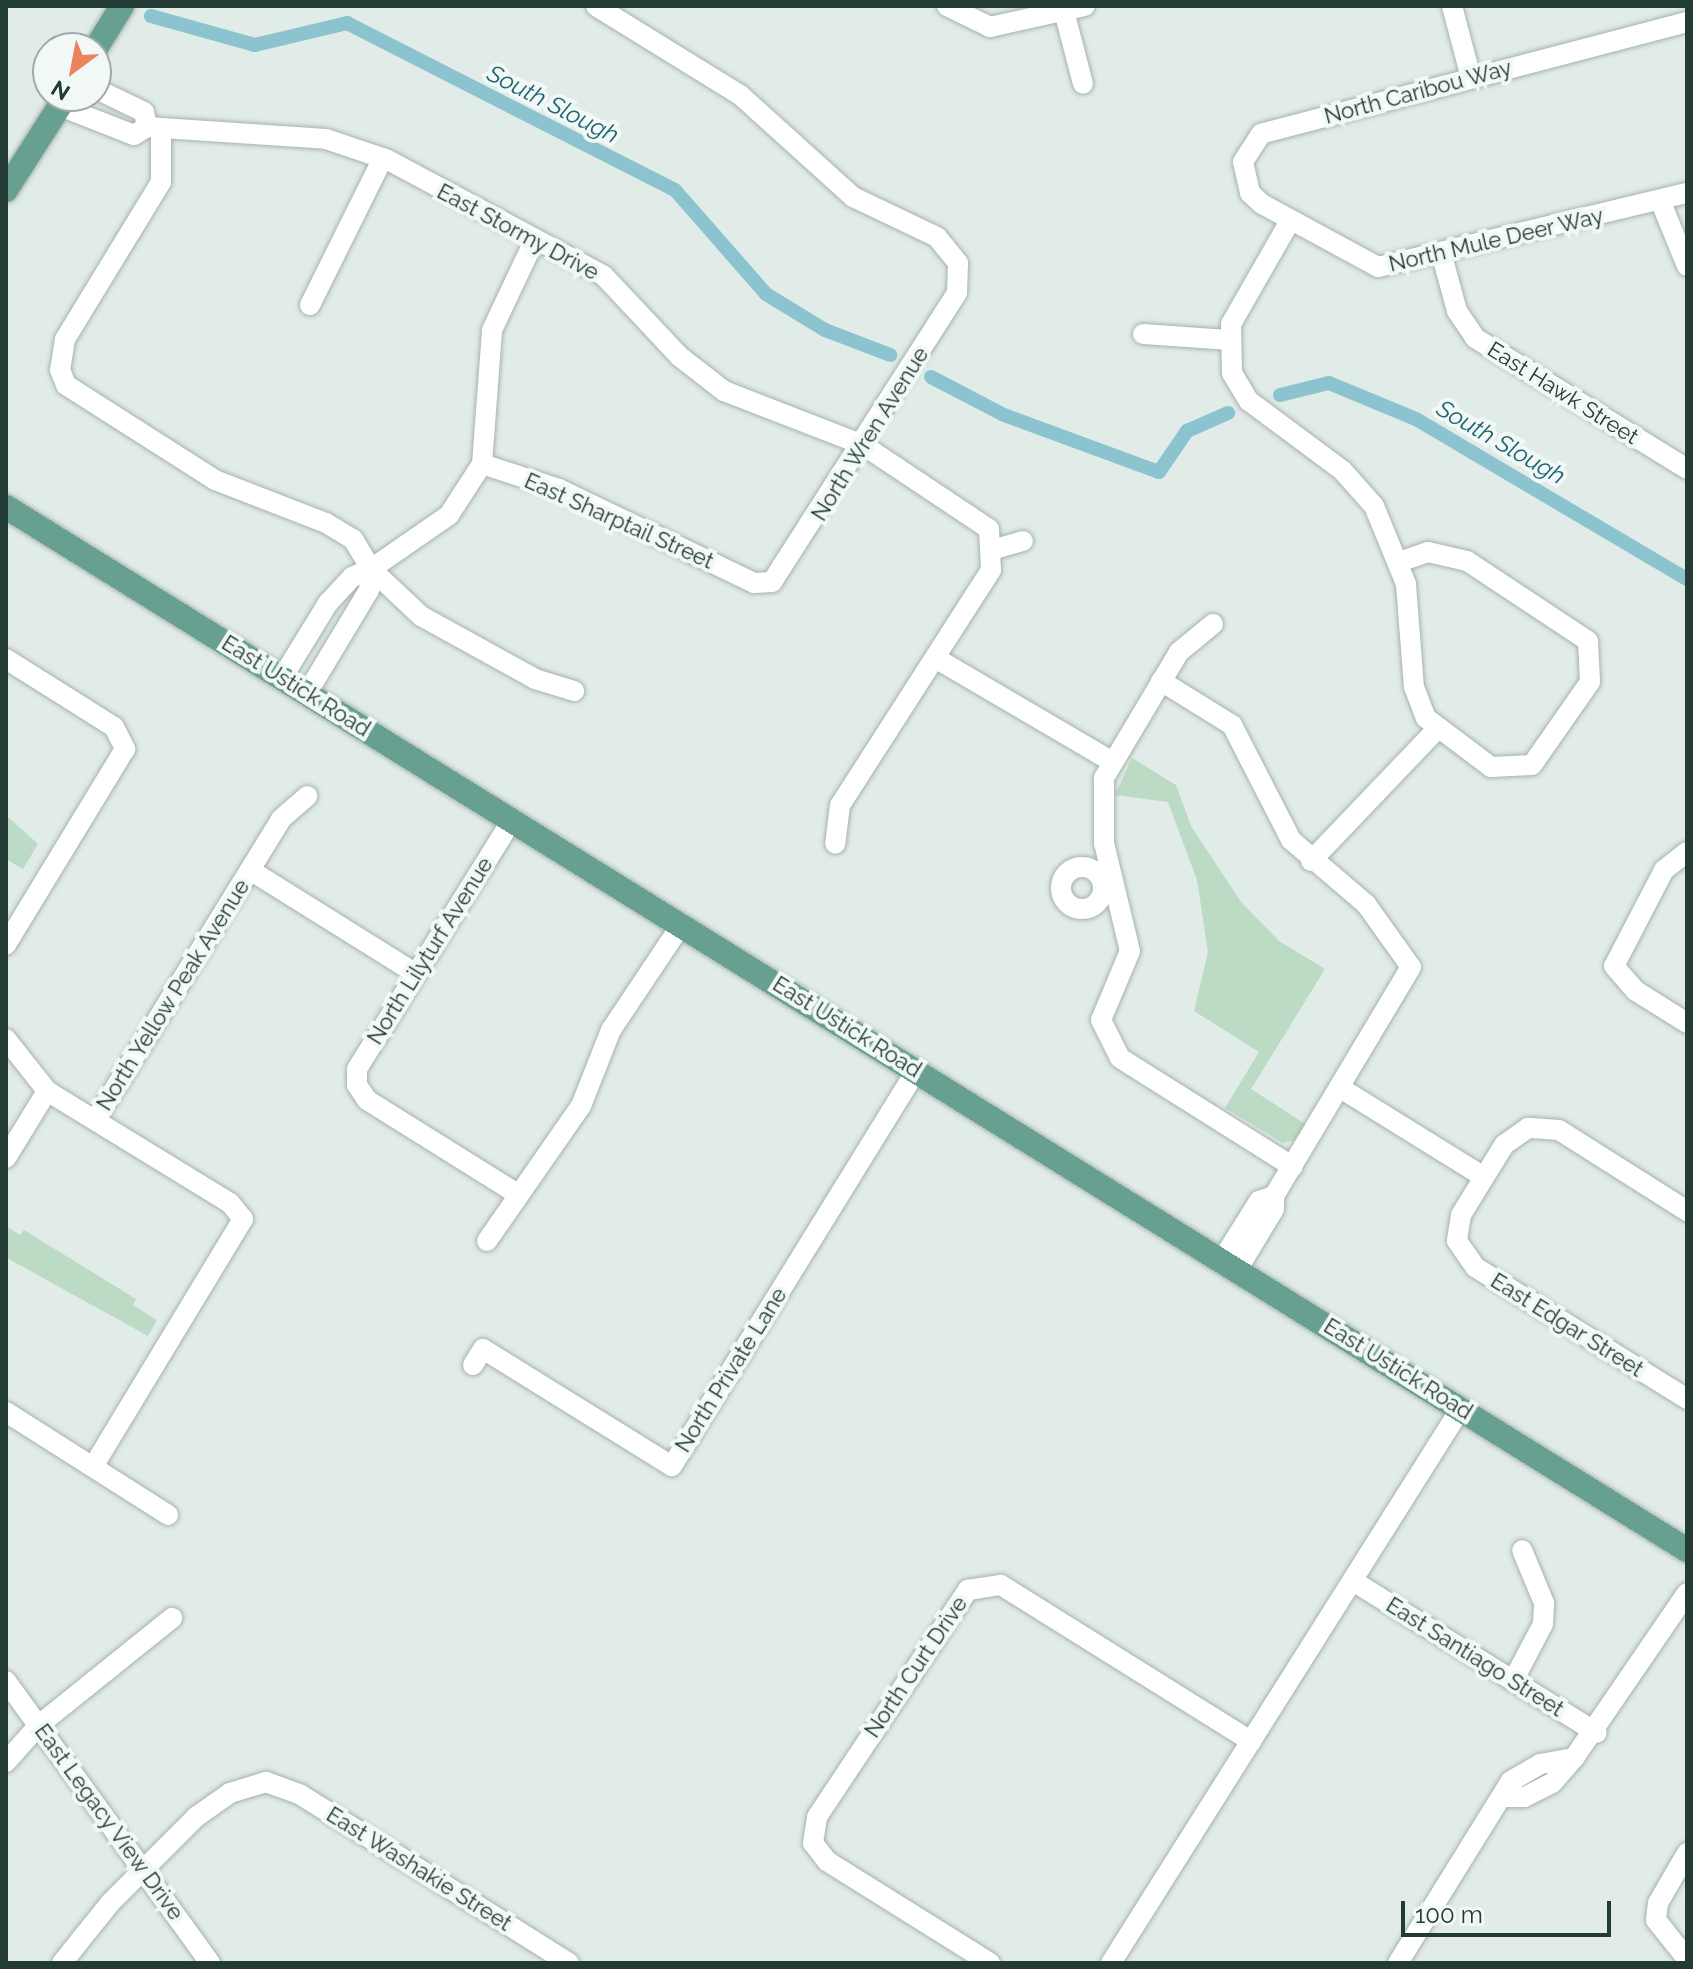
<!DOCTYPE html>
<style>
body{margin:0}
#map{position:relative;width:1693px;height:1969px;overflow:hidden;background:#e1ebe7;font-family:Raleway,sans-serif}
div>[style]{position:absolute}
.green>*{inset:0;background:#bbdbc4}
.canal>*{height:14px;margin:-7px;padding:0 7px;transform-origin:7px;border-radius:7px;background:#8bc3ce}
.roads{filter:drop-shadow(0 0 2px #a4b3ae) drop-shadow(0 0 2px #a4b3ae)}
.minor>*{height:20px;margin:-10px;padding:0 10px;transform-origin:10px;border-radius:10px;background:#fff}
.minor>.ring{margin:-10px;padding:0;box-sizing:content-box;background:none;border:20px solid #fff;border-radius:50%}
.major>*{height:24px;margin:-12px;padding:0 12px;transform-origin:12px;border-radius:12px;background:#679f91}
span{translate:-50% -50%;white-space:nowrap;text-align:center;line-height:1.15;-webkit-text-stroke:8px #f1f8f5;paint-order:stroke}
.street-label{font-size:22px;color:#223b35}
.water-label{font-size:24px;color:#1f6574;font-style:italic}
.frame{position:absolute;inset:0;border:8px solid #223b35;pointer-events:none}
.north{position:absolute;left:32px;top:32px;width:80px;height:80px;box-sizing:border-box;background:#f1f8f5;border:2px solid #9eaca8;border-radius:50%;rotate:212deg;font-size:22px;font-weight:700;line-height:32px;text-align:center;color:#223b35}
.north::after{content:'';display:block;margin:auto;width:28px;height:36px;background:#ec835e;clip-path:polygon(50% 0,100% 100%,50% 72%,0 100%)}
.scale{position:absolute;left:1401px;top:1901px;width:210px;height:36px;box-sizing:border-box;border:4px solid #223b35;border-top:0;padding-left:10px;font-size:24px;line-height:28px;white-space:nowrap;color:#223b35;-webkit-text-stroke:6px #f1f8f5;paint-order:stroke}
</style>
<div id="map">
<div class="green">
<div style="clip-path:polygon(1132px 758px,1176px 785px,1191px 826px,1241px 902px,1279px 941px,1325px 969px,1251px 1089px,1305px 1124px,1295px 1140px,1283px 1143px,1225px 1108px,1259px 1052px,1194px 1011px,1208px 952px,1197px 880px,1168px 802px,1115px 795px)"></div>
<div style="clip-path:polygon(6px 815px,38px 844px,23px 869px,6px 859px)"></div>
<div style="clip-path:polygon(6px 1226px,20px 1235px,24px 1230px,136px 1299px,133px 1305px,157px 1320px,148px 1336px,7px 1258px)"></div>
</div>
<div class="canal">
<div style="left:151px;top:16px;width:108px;rotate:15.6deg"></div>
<div style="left:255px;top:45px;width:95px;rotate:-13.4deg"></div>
<div style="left:347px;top:23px;width:368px;rotate:27deg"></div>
<div style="left:675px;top:190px;width:138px;rotate:48.8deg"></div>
<div style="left:766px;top:294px;width:69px;rotate:31.4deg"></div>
<div style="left:825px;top:330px;width:70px;rotate:21deg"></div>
<div style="left:931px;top:377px;width:82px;rotate:27.5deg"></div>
<div style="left:1004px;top:415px;width:165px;rotate:20.2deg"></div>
<div style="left:1159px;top:472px;width:50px;rotate:-55.7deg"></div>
<div style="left:1187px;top:431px;width:45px;rotate:-23.7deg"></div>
<div style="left:1280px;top:395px;width:50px;rotate:-13.8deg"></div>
<div style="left:1329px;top:383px;width:94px;rotate:22.5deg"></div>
<div style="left:1416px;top:419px;width:315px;rotate:30.6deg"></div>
</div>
<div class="roads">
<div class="minor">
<div style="left:947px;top:6px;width:48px;rotate:26deg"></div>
<div style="left:990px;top:27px;width:97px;rotate:-12.5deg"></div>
<div style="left:1452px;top:6px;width:74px;rotate:75.2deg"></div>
<div style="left:1064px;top:11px;width:75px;rotate:75.4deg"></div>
<div style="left:1687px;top:22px;width:440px;rotate:165.3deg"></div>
<div style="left:1261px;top:134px;width:33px;rotate:123deg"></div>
<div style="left:1243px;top:162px;width:32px;rotate:77deg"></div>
<div style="left:1250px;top:193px;width:16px;rotate:43deg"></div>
<div style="left:1262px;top:204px;width:132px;rotate:28.5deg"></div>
<div style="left:1378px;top:267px;width:318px;rotate:-13.5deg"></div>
<div style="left:60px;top:106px;width:79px;rotate:21.4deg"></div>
<div style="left:134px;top:135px;width:15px;rotate:-32deg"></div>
<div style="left:147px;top:127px;width:15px;rotate:-101deg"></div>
<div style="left:144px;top:112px;width:53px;rotate:-154.4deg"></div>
<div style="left:147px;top:127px;width:179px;rotate:3.8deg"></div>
<div style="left:326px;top:139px;width:65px;rotate:18.7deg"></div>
<div style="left:388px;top:160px;width:245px;rotate:28.2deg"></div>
<div style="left:604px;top:276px;width:110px;rotate:46.8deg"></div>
<div style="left:679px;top:356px;width:57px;rotate:37.9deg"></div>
<div style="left:724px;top:391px;width:149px;rotate:21.2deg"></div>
<div style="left:863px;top:445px;width:151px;rotate:33.7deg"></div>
<div style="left:989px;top:529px;width:41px;rotate:87.2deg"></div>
<div style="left:991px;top:570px;width:279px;rotate:122.7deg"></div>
<div style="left:840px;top:805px;width:39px;rotate:97deg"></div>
<div style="left:161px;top:130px;width:52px;rotate:90deg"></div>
<div style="left:161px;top:182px;width:184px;rotate:121.4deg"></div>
<div style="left:65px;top:339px;width:31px;rotate:99deg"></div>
<div style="left:60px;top:370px;width:16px;rotate:68deg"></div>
<div style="left:66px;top:385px;width:177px;rotate:32.5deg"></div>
<div style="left:215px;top:480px;width:119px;rotate:21.2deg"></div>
<div style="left:326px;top:523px;width:31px;rotate:31deg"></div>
<div style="left:353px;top:539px;width:35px;rotate:59deg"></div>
<div style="left:371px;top:569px;width:69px;rotate:43.2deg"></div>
<div style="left:421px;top:616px;width:130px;rotate:28.9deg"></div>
<div style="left:535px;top:679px;width:41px;rotate:17.1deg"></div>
<div style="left:1660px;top:200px;width:71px;rotate:67.8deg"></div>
<div style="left:1290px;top:221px;width:119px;rotate:119.8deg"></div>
<div style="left:1231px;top:324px;width:49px;rotate:88.8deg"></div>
<div style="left:1232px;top:373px;width:33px;rotate:59deg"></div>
<div style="left:1249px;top:401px;width:116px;rotate:36.6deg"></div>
<div style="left:1342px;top:470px;width:48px;rotate:48.4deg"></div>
<div style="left:1374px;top:506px;width:84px;rotate:67.7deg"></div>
<div style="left:1406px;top:584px;width:103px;rotate:85.6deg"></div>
<div style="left:1414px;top:687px;width:33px;rotate:69deg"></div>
<div style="left:1426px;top:718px;width:81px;rotate:37deg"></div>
<div style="left:1491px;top:767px;width:41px;rotate:-2.8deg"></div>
<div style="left:1532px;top:765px;width:101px;rotate:-55.1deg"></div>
<div style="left:1590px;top:682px;width:41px;rotate:-92.8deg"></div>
<div style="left:1588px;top:641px;width:145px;rotate:-146.5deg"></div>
<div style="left:1467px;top:561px;width:40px;rotate:-167deg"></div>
<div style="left:1428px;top:552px;width:31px;rotate:161deg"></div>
<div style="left:1442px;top:256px;width:57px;rotate:74.7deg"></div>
<div style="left:1457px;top:311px;width:32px;rotate:56deg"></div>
<div style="left:1475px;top:338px;width:249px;rotate:31.7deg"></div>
<div style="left:310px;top:305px;width:164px;rotate:-63.6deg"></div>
<div style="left:1143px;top:334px;width:85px;rotate:4deg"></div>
<div style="left:482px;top:464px;width:81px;rotate:18deg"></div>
<div style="left:559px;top:489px;width:216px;rotate:25.7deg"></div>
<div style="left:754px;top:583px;width:18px;rotate:-3deg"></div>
<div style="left:772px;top:582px;width:343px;rotate:-57.4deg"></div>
<div style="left:957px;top:293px;width:30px;rotate:-88deg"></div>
<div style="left:958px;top:263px;width:33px;rotate:-129deg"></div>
<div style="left:937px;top:237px;width:93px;rotate:-154.5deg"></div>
<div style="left:853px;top:197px;width:152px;rotate:-137.9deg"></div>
<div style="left:740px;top:95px;width:169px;rotate:-148.3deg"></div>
<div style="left:995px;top:549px;width:29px;rotate:-16deg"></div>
<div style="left:371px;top:569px;width:95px;rotate:-34.7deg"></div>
<div style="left:449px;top:515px;width:61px;rotate:-57.1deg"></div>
<div style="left:482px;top:464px;width:134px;rotate:-85.7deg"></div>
<div style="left:492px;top:330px;width:98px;rotate:-64.7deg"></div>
<div style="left:1213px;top:624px;width:44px;rotate:140.5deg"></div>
<div style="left:1179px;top:652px;width:147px;rotate:120.8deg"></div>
<div style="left:1104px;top:778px;width:65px;rotate:90deg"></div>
<div style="left:1104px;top:843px;width:111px;rotate:76.5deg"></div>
<div style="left:1130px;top:951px;width:75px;rotate:112.8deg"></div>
<div style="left:1101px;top:1020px;width:42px;rotate:63.4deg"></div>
<div style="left:1120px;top:1058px;width:204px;rotate:32.2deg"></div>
<div style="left:6px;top:659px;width:128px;rotate:32.2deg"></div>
<div style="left:114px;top:727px;width:25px;rotate:63deg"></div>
<div style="left:125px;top:749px;width:229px;rotate:121.3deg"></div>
<div style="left:937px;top:659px;width:202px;rotate:30.4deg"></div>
<div style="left:282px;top:678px;width:88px;rotate:-58.5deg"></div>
<div style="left:328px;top:603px;width:35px;rotate:-47deg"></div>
<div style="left:352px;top:577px;width:21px;rotate:-23deg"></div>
<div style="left:371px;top:569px;width:21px;rotate:95deg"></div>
<div style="left:369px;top:590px;width:120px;rotate:121deg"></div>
<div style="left:1161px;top:681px;width:84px;rotate:31.8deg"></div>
<div style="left:1232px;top:725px;width:129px;rotate:62.8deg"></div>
<div style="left:1291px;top:840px;width:99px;rotate:40.5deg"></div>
<div style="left:1366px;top:904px;width:77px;rotate:54.5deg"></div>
<div style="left:1411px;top:967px;width:267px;rotate:120.9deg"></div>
<div style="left:512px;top:820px;width:293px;rotate:121.9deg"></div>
<div style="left:357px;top:1069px;width:16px;rotate:90deg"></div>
<div style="left:357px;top:1085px;width:18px;rotate:56deg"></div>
<div style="left:367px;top:1100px;width:176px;rotate:32deg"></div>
<div style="left:1687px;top:852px;width:29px;rotate:142deg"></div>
<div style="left:1664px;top:870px;width:108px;rotate:117.5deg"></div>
<div style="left:1614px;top:966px;width:33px;rotate:49deg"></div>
<div style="left:1636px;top:991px;width:60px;rotate:32.1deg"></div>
<div style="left:1311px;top:861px;width:181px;rotate:-46.3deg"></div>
<div class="ring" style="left:1061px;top:867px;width:22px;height:22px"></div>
<div style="left:250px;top:870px;width:195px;rotate:32deg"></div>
<div style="left:6px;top:1039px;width:66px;rotate:51.7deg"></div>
<div style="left:47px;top:1091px;width:215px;rotate:31.5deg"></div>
<div style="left:230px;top:1203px;width:21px;rotate:51deg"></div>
<div style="left:243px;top:1219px;width:290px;rotate:121.2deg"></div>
<div style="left:1342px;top:1089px;width:167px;rotate:31.8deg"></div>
<div style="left:96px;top:1119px;width:352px;rotate:-58.3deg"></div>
<div style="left:281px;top:819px;width:35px;rotate:-41deg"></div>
<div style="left:6px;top:1158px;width:79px;rotate:-58.5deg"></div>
<div style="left:1687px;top:1211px;width:151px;rotate:-147.7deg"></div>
<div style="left:1559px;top:1130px;width:31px;rotate:-176deg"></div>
<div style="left:1528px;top:1128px;width:29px;rotate:145deg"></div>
<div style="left:1504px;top:1145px;width:82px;rotate:121.6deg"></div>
<div style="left:1461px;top:1215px;width:26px;rotate:99deg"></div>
<div style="left:1457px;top:1241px;width:32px;rotate:55deg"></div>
<div style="left:1475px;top:1267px;width:250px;rotate:31.9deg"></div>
<div style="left:487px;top:1241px;width:165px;rotate:-55.2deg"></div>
<div style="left:581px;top:1106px;width:82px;rotate:-68.5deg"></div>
<div style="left:611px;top:1030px;width:126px;rotate:-56.3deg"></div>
<div style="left:1222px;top:1260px;width:70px;rotate:-57.9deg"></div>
<div style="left:1259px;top:1201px;width:16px;rotate:-18deg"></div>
<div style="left:1274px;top:1196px;width:13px;rotate:90deg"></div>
<div style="left:1274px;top:1209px;width:71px;rotate:121.2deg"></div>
<div style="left:473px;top:1365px;width:19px;rotate:-58deg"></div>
<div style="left:483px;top:1349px;width:222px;rotate:31.8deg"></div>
<div style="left:672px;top:1466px;width:466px;rotate:-58.3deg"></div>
<div style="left:6px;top:1412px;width:192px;rotate:32.4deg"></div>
<div style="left:1353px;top:1581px;width:287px;rotate:31.9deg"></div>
<div style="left:6px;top:1681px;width:348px;rotate:54.1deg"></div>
<div style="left:1513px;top:1681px;width:64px;rotate:-62.2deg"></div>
<div style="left:1543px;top:1624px;width:21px;rotate:-87deg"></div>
<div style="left:1544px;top:1603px;width:57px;rotate:-112.5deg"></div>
<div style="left:1574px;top:1758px;width:200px;rotate:-55.6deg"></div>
<div style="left:6px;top:1762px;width:50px;rotate:-48.3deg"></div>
<div style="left:39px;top:1725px;width:171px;rotate:-38.8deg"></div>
<div style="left:1687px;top:1853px;width:58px;rotate:120.1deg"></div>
<div style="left:1658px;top:1903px;width:17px;rotate:97deg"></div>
<div style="left:1656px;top:1920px;width:50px;rotate:51.5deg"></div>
<div style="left:62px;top:1963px;width:77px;rotate:-51.3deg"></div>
<div style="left:110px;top:1903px;width:122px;rotate:-45deg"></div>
<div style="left:196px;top:1817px;width:42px;rotate:-35.2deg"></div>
<div style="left:230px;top:1793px;width:38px;rotate:-17deg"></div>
<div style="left:266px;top:1782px;width:37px;rotate:20deg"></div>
<div style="left:301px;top:1795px;width:316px;rotate:32.1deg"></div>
<div style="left:990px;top:1963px;width:192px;rotate:-148deg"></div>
<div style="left:827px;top:1861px;width:23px;rotate:-128deg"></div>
<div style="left:813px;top:1843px;width:26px;rotate:-81deg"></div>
<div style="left:817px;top:1817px;width:273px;rotate:-56.4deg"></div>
<div style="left:968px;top:1590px;width:33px;rotate:-9deg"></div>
<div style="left:1001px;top:1585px;width:295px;rotate:32deg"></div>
<div style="left:1111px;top:1963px;width:656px;rotate:-57.76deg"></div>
<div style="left:1398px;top:1963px;width:214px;rotate:-58.2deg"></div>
<div style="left:1511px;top:1781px;width:34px;rotate:-30deg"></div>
<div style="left:1540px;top:1764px;width:35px;rotate:-10deg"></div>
<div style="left:1574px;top:1758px;width:33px;rotate:131deg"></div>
<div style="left:1552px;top:1783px;width:31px;rotate:153deg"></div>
<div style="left:1524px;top:1797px;width:20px;rotate:180deg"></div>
</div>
<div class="major">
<div style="left:96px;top:48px;width:49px;rotate:-58.2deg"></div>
<div style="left:6px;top:190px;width:112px;rotate:-57.4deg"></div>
<div style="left:6px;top:507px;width:1978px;rotate:31.82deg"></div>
</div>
</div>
<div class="street-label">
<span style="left:1418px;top:92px;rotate:-15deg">North Caribou Way</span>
<span style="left:518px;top:232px;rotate:28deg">East Stormy Drive</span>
<span style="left:1496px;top:240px;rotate:-13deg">North Mule Deer Way</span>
<span style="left:1563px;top:393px;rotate:32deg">East Hawk Street</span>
<span style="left:870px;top:434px;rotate:-58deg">North Wren Avenue</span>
<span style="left:619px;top:521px;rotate:24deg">East Sharptail Street</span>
<span style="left:296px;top:686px;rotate:32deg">East Ustick Road</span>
<span style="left:430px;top:951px;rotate:-58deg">North Lilyturf Avenue</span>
<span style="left:173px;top:995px;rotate:-58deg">North Yellow Peak Avenue</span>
<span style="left:847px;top:1027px;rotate:32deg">East Ustick Road</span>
<span style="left:1567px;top:1325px;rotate:32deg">East Edgar Street</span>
<span style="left:1398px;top:1369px;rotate:32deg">East Ustick Road</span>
<span style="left:731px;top:1370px;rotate:-58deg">North Private Lane</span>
<span style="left:1475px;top:1657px;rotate:32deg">East Santiago Street</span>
<span style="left:916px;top:1667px;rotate:-56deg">North Curt Drive</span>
<span style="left:109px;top:1822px;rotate:54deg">East Legacy View Drive</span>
<span style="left:419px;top:1869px;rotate:32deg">East Washakie Street</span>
</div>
<div class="water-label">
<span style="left:553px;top:104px;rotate:27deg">South Slough</span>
<span style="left:1501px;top:442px;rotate:30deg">South Slough</span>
</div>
<div class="frame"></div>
<div class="north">N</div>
<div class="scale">100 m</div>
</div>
